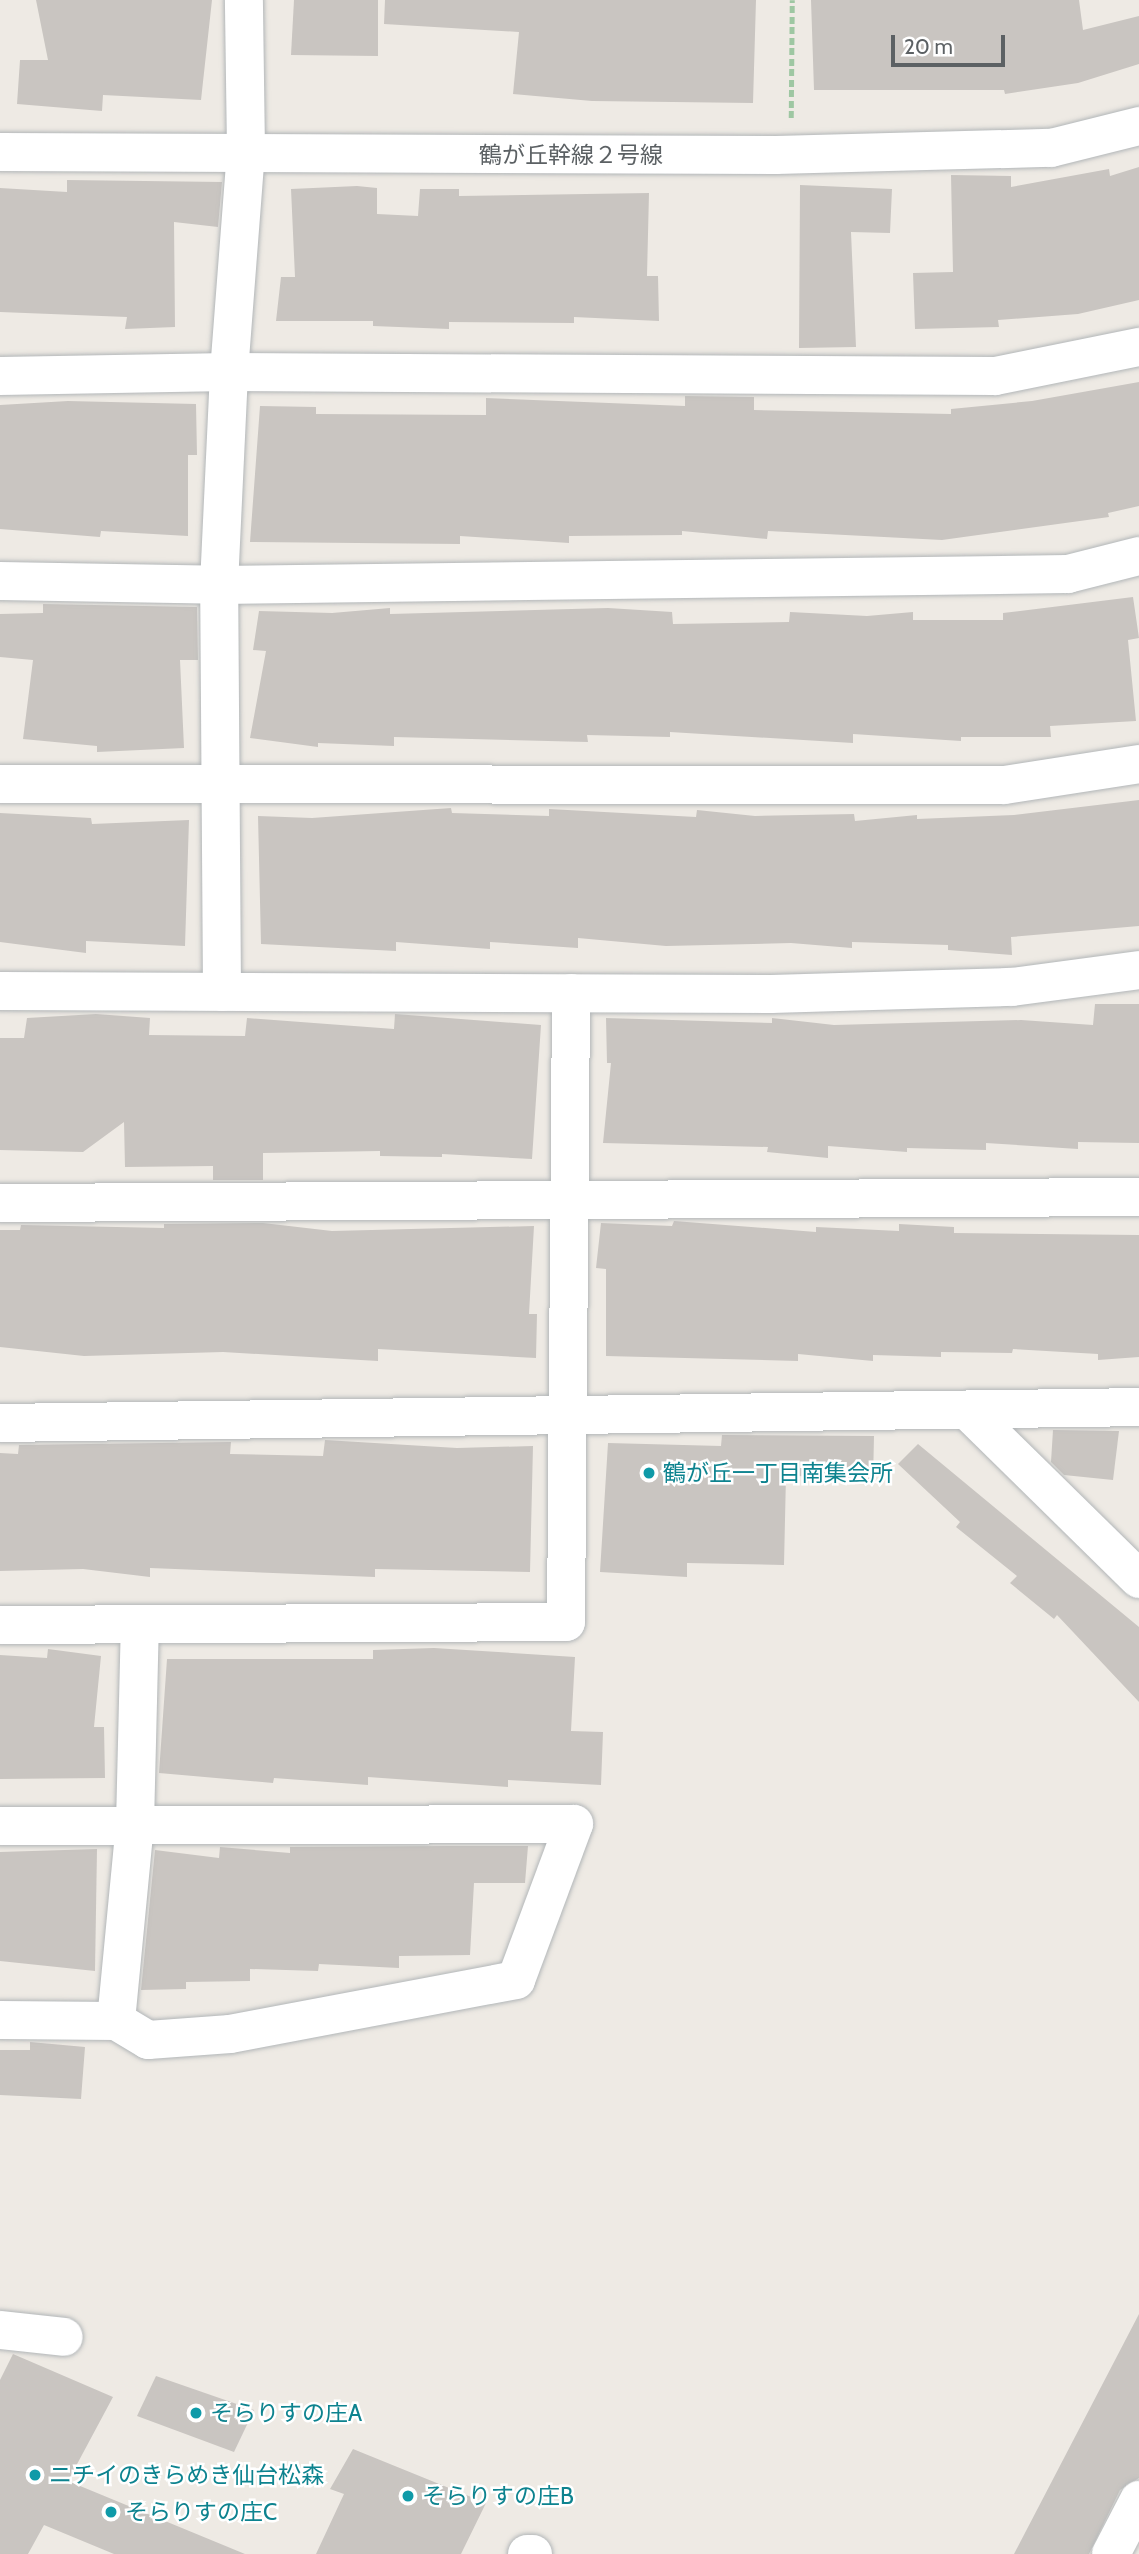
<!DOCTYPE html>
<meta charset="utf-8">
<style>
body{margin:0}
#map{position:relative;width:1139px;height:2554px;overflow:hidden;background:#eeeae4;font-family:Cabin,"Noto Sans JP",sans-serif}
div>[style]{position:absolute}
.building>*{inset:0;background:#c9c5c1}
.path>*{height:4.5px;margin-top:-2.25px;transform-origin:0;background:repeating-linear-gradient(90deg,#9ec7a2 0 7px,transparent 0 10.5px)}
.roads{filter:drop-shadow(0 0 2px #b2b6b8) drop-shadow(0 0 2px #b2b6b8)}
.street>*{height:38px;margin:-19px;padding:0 19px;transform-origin:19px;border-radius:19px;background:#fff}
.secondary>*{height:38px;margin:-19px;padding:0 19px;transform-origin:19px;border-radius:19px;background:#fff}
.dots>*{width:19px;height:19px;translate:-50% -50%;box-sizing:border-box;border:4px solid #fff;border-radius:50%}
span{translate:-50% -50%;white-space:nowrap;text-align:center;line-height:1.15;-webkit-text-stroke:5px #fff;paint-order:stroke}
.street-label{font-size:23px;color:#5c6164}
.culture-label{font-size:23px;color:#0d838f}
.left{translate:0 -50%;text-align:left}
.scale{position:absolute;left:891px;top:35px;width:114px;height:32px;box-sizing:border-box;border:4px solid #5c6164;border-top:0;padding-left:9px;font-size:21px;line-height:24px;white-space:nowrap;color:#5c6164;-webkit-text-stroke:5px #fff;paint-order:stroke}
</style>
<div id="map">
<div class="building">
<div style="clip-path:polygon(36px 0,212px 0,201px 100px,103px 95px,102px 111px,17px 104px,20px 60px,48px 60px)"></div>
<div style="clip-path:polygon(294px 0,378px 0,378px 56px,291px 55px)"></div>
<div style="clip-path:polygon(385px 0,756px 0,753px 103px,592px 101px,513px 94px,519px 32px,384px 24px)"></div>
<div style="clip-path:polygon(811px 0,1079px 0,1083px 30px,1139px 16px,1139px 64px,1078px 83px,1005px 94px,1004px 90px,814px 90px)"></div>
<div style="clip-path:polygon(1139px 167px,1139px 300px,1078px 314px,998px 320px,999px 327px,915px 329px,913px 273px,953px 272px,951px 175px,1011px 176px,1011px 187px,1109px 169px,1110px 176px)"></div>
<div style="clip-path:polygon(67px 180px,222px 182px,218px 227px,174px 222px,175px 327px,125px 329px,127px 317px,0 312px,0 188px,67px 192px)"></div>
<div style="clip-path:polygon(800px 185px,892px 189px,890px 233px,851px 232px,856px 347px,799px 348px)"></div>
<div style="clip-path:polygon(357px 186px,377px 188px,377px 214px,418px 216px,420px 189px,459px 189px,459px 196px,649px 193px,647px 276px,658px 276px,659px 321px,574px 317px,574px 323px,449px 322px,449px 329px,373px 326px,373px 321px,276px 321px,281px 277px,295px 277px,291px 189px)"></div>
<div style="clip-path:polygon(1139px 382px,1139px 506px,1108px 513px,1109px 517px,942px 540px,768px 531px,767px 539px,682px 531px,682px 535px,569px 536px,569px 543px,460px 536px,460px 544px,250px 542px,260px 406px,316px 407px,316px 414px,486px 415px,486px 398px,685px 406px,685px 396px,754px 397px,754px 410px,951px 414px,951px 409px,1032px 401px)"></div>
<div style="clip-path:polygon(68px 401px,196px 404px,197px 455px,188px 455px,188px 536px,101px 531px,100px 537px,0 529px,0 405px)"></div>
<div style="clip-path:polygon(1133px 597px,1139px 638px,1128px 640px,1136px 721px,1050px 726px,1051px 737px,961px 737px,961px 741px,853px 734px,853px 743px,670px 732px,670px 737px,587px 735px,588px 742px,394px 737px,394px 746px,318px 743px,318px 747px,250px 738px,266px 651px,253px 650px,259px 611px,332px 613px,390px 608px,390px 614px,608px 608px,672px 612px,673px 624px,789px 622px,790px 612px,867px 616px,913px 612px,913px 620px,1003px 620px,1003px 613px)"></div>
<div style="clip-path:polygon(43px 604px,197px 607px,198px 660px,180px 660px,184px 748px,97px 752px,97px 746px,23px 739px,33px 660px,0 657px,0 614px,43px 613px)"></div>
<div style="clip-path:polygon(1139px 800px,1139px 926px,1011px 937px,1012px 955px,948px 950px,948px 945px,852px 942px,852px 948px,791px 943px,666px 946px,578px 938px,578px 948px,490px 942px,490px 949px,396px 942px,396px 951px,261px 944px,258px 816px,312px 818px,451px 808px,452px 813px,549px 816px,549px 809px,696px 817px,697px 810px,755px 816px,854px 814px,855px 821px,917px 815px,917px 819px,1014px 815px)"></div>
<div style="clip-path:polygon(0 813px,91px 818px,92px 824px,189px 820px,185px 946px,86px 941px,86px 953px,0 942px)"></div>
<div style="clip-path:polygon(1095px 1004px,1139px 1004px,1139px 1143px,1078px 1142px,1078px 1149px,986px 1143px,986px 1150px,907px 1148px,907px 1152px,828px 1146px,828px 1158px,767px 1152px,768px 1147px,603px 1143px,611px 1063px,607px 1063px,606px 1018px,772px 1023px,772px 1018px,834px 1025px,1021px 1020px,1093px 1025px)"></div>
<div style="clip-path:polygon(96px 1014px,150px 1018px,149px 1035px,245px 1036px,247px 1018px,394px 1029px,395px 1014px,541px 1025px,532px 1159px,442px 1154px,442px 1157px,380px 1156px,380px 1151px,263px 1153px,263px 1180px,213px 1180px,213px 1166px,125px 1167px,124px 1122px,83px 1152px,0 1150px,0 1038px,24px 1038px,27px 1018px)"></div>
<div style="clip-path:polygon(674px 1221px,816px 1232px,816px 1227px,899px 1231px,899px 1224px,954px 1227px,954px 1233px,1139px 1235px,1139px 1357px,1098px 1360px,1098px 1354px,1013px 1349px,1012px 1353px,941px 1352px,941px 1357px,873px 1355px,873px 1361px,798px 1354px,798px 1361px,606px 1356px,606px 1269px,596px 1268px,601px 1223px,672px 1226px)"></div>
<div style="clip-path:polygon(263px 1223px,332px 1231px,534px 1226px,529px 1314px,537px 1314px,536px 1358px,378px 1349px,378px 1361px,223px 1352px,84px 1356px,0 1347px,0 1230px,20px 1230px,21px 1225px,164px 1228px,164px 1224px)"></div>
<div style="clip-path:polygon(1053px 1430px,1119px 1431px,1113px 1480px,1064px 1475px,1051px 1462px)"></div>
<div style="clip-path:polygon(722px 1435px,874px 1436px,873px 1482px,786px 1475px,784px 1565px,687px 1563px,687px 1577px,600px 1572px,608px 1443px,721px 1446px)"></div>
<div style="clip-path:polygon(325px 1440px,457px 1448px,533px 1446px,530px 1572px,375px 1569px,375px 1577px,150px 1568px,150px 1577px,83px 1569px,0 1571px,0 1453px,18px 1454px,19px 1445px,231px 1442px,230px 1454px,323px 1456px)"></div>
<div style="clip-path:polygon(918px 1444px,1139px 1627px,1139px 1702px,1057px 1615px,1054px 1619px,1010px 1583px,1017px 1576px,956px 1527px,960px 1522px,898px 1464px)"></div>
<div style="clip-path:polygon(434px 1648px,575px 1657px,571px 1731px,603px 1732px,601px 1785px,508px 1780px,508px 1787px,368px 1777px,368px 1785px,274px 1778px,273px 1783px,159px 1773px,167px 1659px,373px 1659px,373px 1650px)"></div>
<div style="clip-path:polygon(48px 1649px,101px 1656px,94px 1727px,104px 1727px,105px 1778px,0 1779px,0 1655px,47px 1658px)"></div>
<div style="clip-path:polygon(451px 1846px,528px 1846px,525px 1883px,474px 1883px,470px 1955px,399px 1956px,399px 1968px,319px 1964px,318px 1971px,250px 1969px,250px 1981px,186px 1982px,186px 1989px,141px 1990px,155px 1850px,219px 1858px,220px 1847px,290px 1853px,290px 1847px)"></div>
<div style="clip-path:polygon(97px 1849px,95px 1971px,0 1961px,0 1852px)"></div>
<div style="clip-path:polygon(30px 2042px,85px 2047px,81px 2099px,0 2095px,0 2050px,30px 2050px)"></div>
<div style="clip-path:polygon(1139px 2314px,1139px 2478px,1120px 2490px,1089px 2554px,1014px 2554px)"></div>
<div style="clip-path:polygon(13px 2354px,113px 2397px,68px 2481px,245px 2554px,114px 2554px,44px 2525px,28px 2554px,0 2554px,0 2380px)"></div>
<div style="clip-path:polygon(156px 2376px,254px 2410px,234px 2452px,137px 2416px)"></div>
<div style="clip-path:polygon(353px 2449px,486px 2503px,461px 2554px,316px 2554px,344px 2494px,330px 2489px)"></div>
</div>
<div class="path">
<div style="left:791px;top:118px;width:118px;rotate:-89.5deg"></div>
</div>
<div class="roads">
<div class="street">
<div style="left:0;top:376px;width:229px;rotate:-1deg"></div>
<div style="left:229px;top:372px;width:766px;rotate:0.3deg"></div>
<div style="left:995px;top:376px;width:147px;rotate:-11.4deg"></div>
<div style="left:0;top:581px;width:219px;rotate:1deg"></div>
<div style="left:219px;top:585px;width:849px;rotate:-0.74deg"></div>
<div style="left:1068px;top:574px;width:73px;rotate:-14.2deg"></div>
<div style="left:0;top:784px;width:1004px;rotate:0.06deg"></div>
<div style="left:1004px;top:785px;width:137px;rotate:-8.8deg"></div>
<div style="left:0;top:991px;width:771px;rotate:0.22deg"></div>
<div style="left:771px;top:994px;width:241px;rotate:-1.7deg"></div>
<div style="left:1012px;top:987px;width:128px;rotate:-7.6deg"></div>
<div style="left:222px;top:992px;width:407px;rotate:-90.4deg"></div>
<div style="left:219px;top:585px;width:213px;rotate:-87.3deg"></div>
<div style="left:229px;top:372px;width:222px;rotate:-85.6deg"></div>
<div style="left:246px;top:151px;width:151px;rotate:-90.8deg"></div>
<div style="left:0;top:1203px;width:1139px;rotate:-0.3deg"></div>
<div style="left:967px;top:1410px;width:241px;rotate:44.5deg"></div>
<div style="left:0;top:1423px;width:1139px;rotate:-0.8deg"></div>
<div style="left:0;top:1625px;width:566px;rotate:-0.3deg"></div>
<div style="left:566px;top:1622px;width:629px;rotate:-89.54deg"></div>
<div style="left:0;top:1826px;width:574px;rotate:-0.2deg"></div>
<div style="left:574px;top:1824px;width:166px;rotate:110.4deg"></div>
<div style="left:516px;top:1980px;width:291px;rotate:169.3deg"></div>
<div style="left:230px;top:2034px;width:82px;rotate:175.8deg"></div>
<div style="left:148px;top:2040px;width:37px;rotate:-149deg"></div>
<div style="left:116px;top:2021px;width:116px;rotate:-179.5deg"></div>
<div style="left:116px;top:2021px;width:198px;rotate:-84.5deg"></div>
<div style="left:135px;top:1824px;width:199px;rotate:-88.6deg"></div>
<div style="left:0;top:2330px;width:64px;rotate:6.2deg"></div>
<div style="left:527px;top:2554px;width:6px"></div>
<div style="left:1111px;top:2554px;width:61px;rotate:-62.6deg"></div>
</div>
<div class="secondary">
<div style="left:0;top:152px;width:776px;rotate:0.22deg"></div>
<div style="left:776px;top:155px;width:275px;rotate:-1.5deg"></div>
<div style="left:1051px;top:148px;width:91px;rotate:-14deg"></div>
</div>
</div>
<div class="dots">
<div style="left:649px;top:1473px;background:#0f9aa8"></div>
<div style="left:196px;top:2413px;background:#0f9aa8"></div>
<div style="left:35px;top:2475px;background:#0f9aa8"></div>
<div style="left:408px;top:2496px;background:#0f9aa8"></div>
<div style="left:111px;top:2512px;background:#0f9aa8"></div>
</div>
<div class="street-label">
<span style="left:571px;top:155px">鶴が丘幹線２号線</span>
</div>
<div class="culture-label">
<span class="left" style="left:663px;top:1473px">鶴が丘一丁目南集会所</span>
<span class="left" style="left:210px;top:2413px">そらりすの庄A</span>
<span class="left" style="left:49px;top:2475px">ニチイのきらめき仙台松森</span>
<span class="left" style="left:422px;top:2496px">そらりすの庄B</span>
<span class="left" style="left:125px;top:2512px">そらりすの庄C</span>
</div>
<div class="scale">20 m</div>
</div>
